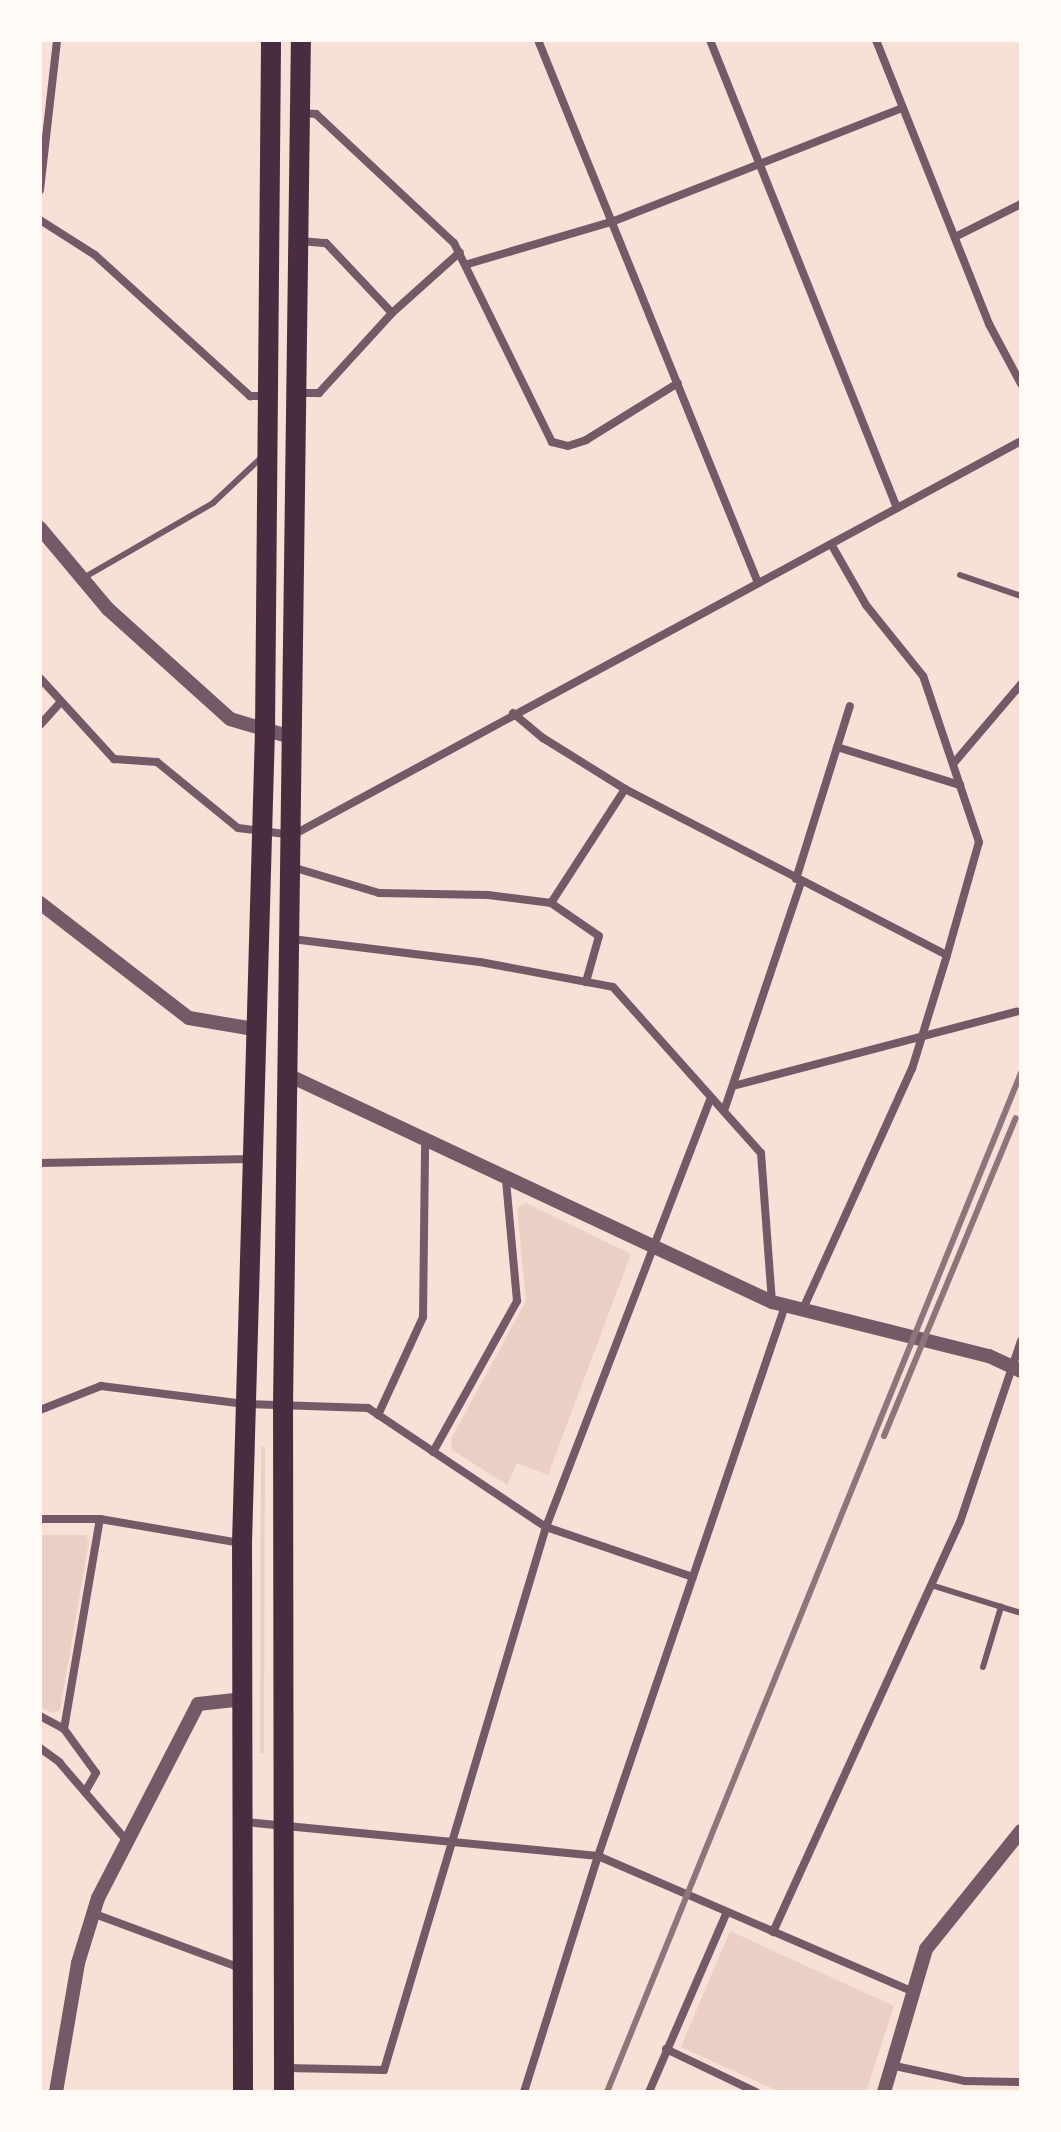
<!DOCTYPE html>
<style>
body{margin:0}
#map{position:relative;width:1061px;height:2132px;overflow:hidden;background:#f7e1d7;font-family:"IBM Plex Sans",sans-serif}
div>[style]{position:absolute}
.green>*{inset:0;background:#ebcfc5}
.service>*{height:6px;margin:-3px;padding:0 3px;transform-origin:3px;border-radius:3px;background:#755966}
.minor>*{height:8px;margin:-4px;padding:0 4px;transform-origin:4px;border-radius:4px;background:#755966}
.tertiary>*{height:14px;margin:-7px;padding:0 7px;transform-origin:7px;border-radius:7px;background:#755966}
.primary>*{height:20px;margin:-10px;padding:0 10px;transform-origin:10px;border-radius:10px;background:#4a2c40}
.rail>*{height:6px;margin:-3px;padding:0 3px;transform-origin:3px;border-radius:3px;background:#8f747c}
span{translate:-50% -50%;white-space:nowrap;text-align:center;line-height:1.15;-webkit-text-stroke:7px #fffaf5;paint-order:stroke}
.frame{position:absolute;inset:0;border:42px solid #fffaf5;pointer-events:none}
</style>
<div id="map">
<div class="green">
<div style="clip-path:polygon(526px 1203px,631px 1254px,548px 1475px,517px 1463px,507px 1485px,452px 1450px,451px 1439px,526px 1301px,517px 1208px)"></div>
<div style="clip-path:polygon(261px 1446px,265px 1448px,264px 1753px,260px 1753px)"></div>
<div style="clip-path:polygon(40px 1535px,86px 1535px,89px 1541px,60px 1710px,53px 1713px,40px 1707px)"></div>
<div style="clip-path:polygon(730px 1931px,894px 2006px,866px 2092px,780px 2092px,681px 2047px)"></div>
</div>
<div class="service">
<div style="left:960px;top:575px;width:65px;rotate:19deg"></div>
<div style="left:85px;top:577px;width:148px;rotate:-30deg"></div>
<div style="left:213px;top:503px;width:69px;rotate:-43.2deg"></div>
<div style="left:931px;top:1585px;width:94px;rotate:17.3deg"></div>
<div style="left:983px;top:1667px;width:63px;rotate:-73.3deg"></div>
</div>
<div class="minor">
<div style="left:538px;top:40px;width:586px;rotate:67.94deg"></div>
<div style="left:710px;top:40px;width:504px;rotate:68.22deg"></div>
<div style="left:876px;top:40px;width:306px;rotate:68.3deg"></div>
<div style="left:989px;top:324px;width:68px;rotate:61.9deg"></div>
<div style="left:301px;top:113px;width:15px;rotate:4deg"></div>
<div style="left:316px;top:114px;width:189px;rotate:43.1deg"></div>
<div style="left:454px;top:243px;width:222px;rotate:63.8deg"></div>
<div style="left:552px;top:442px;width:16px;rotate:14deg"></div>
<div style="left:568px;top:446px;width:19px;rotate:-18deg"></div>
<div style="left:586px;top:440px;width:108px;rotate:-31.8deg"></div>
<div style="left:40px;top:190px;width:151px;rotate:-83.5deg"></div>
<div style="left:40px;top:220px;width:65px;rotate:32.5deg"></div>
<div style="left:95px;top:255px;width:210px;rotate:42.3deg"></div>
<div style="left:250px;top:396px;width:16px"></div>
<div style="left:955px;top:237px;width:74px;rotate:-26.6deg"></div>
<div style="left:301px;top:241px;width:25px;rotate:5deg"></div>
<div style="left:326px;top:243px;width:96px;rotate:46.7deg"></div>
<div style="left:468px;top:264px;width:152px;rotate:-16.4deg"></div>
<div style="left:614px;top:221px;width:310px;rotate:-21.4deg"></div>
<div style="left:300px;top:393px;width:19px"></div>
<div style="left:319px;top:393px;width:108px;rotate:-47.6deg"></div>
<div style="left:392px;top:313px;width:91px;rotate:-41.9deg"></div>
<div style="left:40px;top:678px;width:110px;rotate:47.6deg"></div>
<div style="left:114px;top:759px;width:43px;rotate:4deg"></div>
<div style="left:157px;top:762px;width:104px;rotate:39.2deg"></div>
<div style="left:238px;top:828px;width:55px;rotate:7.3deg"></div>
<div style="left:293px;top:835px;width:828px;rotate:-28.42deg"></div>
<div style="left:513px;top:713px;width:39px;rotate:40deg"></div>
<div style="left:543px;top:738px;width:97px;rotate:31.9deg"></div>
<div style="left:625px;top:789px;width:362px;rotate:27.3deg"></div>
<div style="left:947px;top:955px;width:117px;rotate:-74.2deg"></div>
<div style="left:979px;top:842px;width:175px;rotate:-108.6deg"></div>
<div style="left:923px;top:676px;width:91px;rotate:-128.8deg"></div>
<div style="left:866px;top:605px;width:70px;rotate:-119.8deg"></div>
<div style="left:40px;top:725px;width:31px;rotate:-48deg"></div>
<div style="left:837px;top:747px;width:129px;rotate:17.2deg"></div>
<div style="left:953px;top:764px;width:105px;rotate:-49.6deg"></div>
<div style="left:292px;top:867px;width:91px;rotate:16.6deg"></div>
<div style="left:379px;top:893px;width:109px;rotate:1.1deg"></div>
<div style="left:488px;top:895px;width:64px;rotate:7.2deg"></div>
<div style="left:551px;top:903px;width:58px;rotate:34.5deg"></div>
<div style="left:599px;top:936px;width:48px;rotate:105.8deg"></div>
<div style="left:796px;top:879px;width:181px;rotate:-72.7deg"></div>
<div style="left:551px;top:903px;width:136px;rotate:-57deg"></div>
<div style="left:292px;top:939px;width:189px;rotate:7deg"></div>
<div style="left:480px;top:962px;width:135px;rotate:10.6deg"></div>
<div style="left:613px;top:987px;width:222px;rotate:48.3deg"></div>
<div style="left:761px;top:1153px;width:149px;rotate:85.8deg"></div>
<div style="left:733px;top:1086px;width:293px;rotate:-14.7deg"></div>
<div style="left:725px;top:1108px;width:238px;rotate:-71.4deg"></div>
<div style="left:40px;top:1163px;width:211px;rotate:-1.1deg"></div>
<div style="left:802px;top:1311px;width:266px;rotate:-65.6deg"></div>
<div style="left:912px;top:1069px;width:119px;rotate:-72.9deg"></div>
<div style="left:40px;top:1410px;width:66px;rotate:-21.5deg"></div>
<div style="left:101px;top:1386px;width:145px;rotate:7.1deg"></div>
<div style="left:245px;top:1404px;width:123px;rotate:1.9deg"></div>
<div style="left:368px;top:1408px;width:214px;rotate:33.8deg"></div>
<div style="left:546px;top:1527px;width:155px;rotate:18.8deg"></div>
<div style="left:378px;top:1415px;width:108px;rotate:-65.3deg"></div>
<div style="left:423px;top:1317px;width:176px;rotate:-89.3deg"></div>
<div style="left:433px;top:1452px;width:173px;rotate:-60.9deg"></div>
<div style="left:517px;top:1301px;width:121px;rotate:-95.2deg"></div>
<div style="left:40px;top:1519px;width:60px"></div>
<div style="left:100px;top:1519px;width:143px;rotate:9.7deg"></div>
<div style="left:40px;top:1716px;width:27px;rotate:28deg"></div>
<div style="left:64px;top:1729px;width:54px;rotate:54deg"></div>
<div style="left:96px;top:1773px;width:22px;rotate:120deg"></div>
<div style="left:64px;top:1729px;width:213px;rotate:-80.3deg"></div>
<div style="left:40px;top:1748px;width:24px;rotate:36deg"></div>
<div style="left:59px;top:1762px;width:103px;rotate:49.3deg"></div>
<div style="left:245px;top:1822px;width:355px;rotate:5.5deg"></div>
<div style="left:598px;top:1856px;width:344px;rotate:23.3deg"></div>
<div style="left:92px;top:1913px;width:159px;rotate:20.3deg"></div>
<div style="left:773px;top:1932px;width:451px;rotate:-65.5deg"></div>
<div style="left:960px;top:1522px;width:191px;rotate:-71.4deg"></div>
<div style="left:666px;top:2049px;width:100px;rotate:25.5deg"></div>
<div style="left:895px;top:2066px;width:72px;rotate:12.1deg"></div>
<div style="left:965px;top:2081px;width:56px;rotate:1deg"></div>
<div style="left:287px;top:2068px;width:97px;rotate:1.2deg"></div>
<div style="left:384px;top:2070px;width:567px;rotate:-73.39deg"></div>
<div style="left:546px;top:1527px;width:458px;rotate:-69deg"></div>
<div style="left:524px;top:2092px;width:247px;rotate:-72.6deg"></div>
<div style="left:598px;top:1856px;width:581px;rotate:-71.22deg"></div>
<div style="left:649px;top:2092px;width:196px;rotate:-66.6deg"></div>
</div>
<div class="tertiary">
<div style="left:40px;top:528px;width:106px;rotate:50deg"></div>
<div style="left:108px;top:609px;width:164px;rotate:42deg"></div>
<div style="left:230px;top:719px;width:67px;rotate:16.5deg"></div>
<div style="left:40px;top:903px;width:188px;rotate:37.7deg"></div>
<div style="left:189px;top:1018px;width:66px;rotate:9.6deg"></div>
<div style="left:288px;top:1075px;width:535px;rotate:25.13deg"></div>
<div style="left:772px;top:1302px;width:224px;rotate:14deg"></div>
<div style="left:989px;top:1356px;width:35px;rotate:25deg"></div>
<div style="left:56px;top:2092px;width:131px;rotate:-80.3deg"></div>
<div style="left:78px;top:1963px;width:68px;rotate:-72.9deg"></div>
<div style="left:98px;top:1898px;width:218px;rotate:-62.7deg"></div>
<div style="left:198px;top:1704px;width:46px;rotate:-6.2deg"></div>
<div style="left:884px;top:2092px;width:149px;rotate:-73.6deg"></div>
<div style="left:926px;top:1949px;width:151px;rotate:-51.2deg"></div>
</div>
<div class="primary">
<div style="left:243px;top:2092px;width:549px;rotate:-90.1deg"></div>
<div style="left:242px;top:1543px;width:811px;rotate:-88.38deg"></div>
<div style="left:265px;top:732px;width:692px;rotate:-89.5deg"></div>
<div style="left:284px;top:2092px;width:685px;rotate:-90.08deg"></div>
<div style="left:283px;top:1407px;width:1367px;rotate:-89.25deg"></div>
</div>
<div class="rail">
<div style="left:884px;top:1436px;width:344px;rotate:-67.5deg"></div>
<div style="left:607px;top:2092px;width:1100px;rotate:-67.89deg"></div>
</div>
<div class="frame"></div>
</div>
